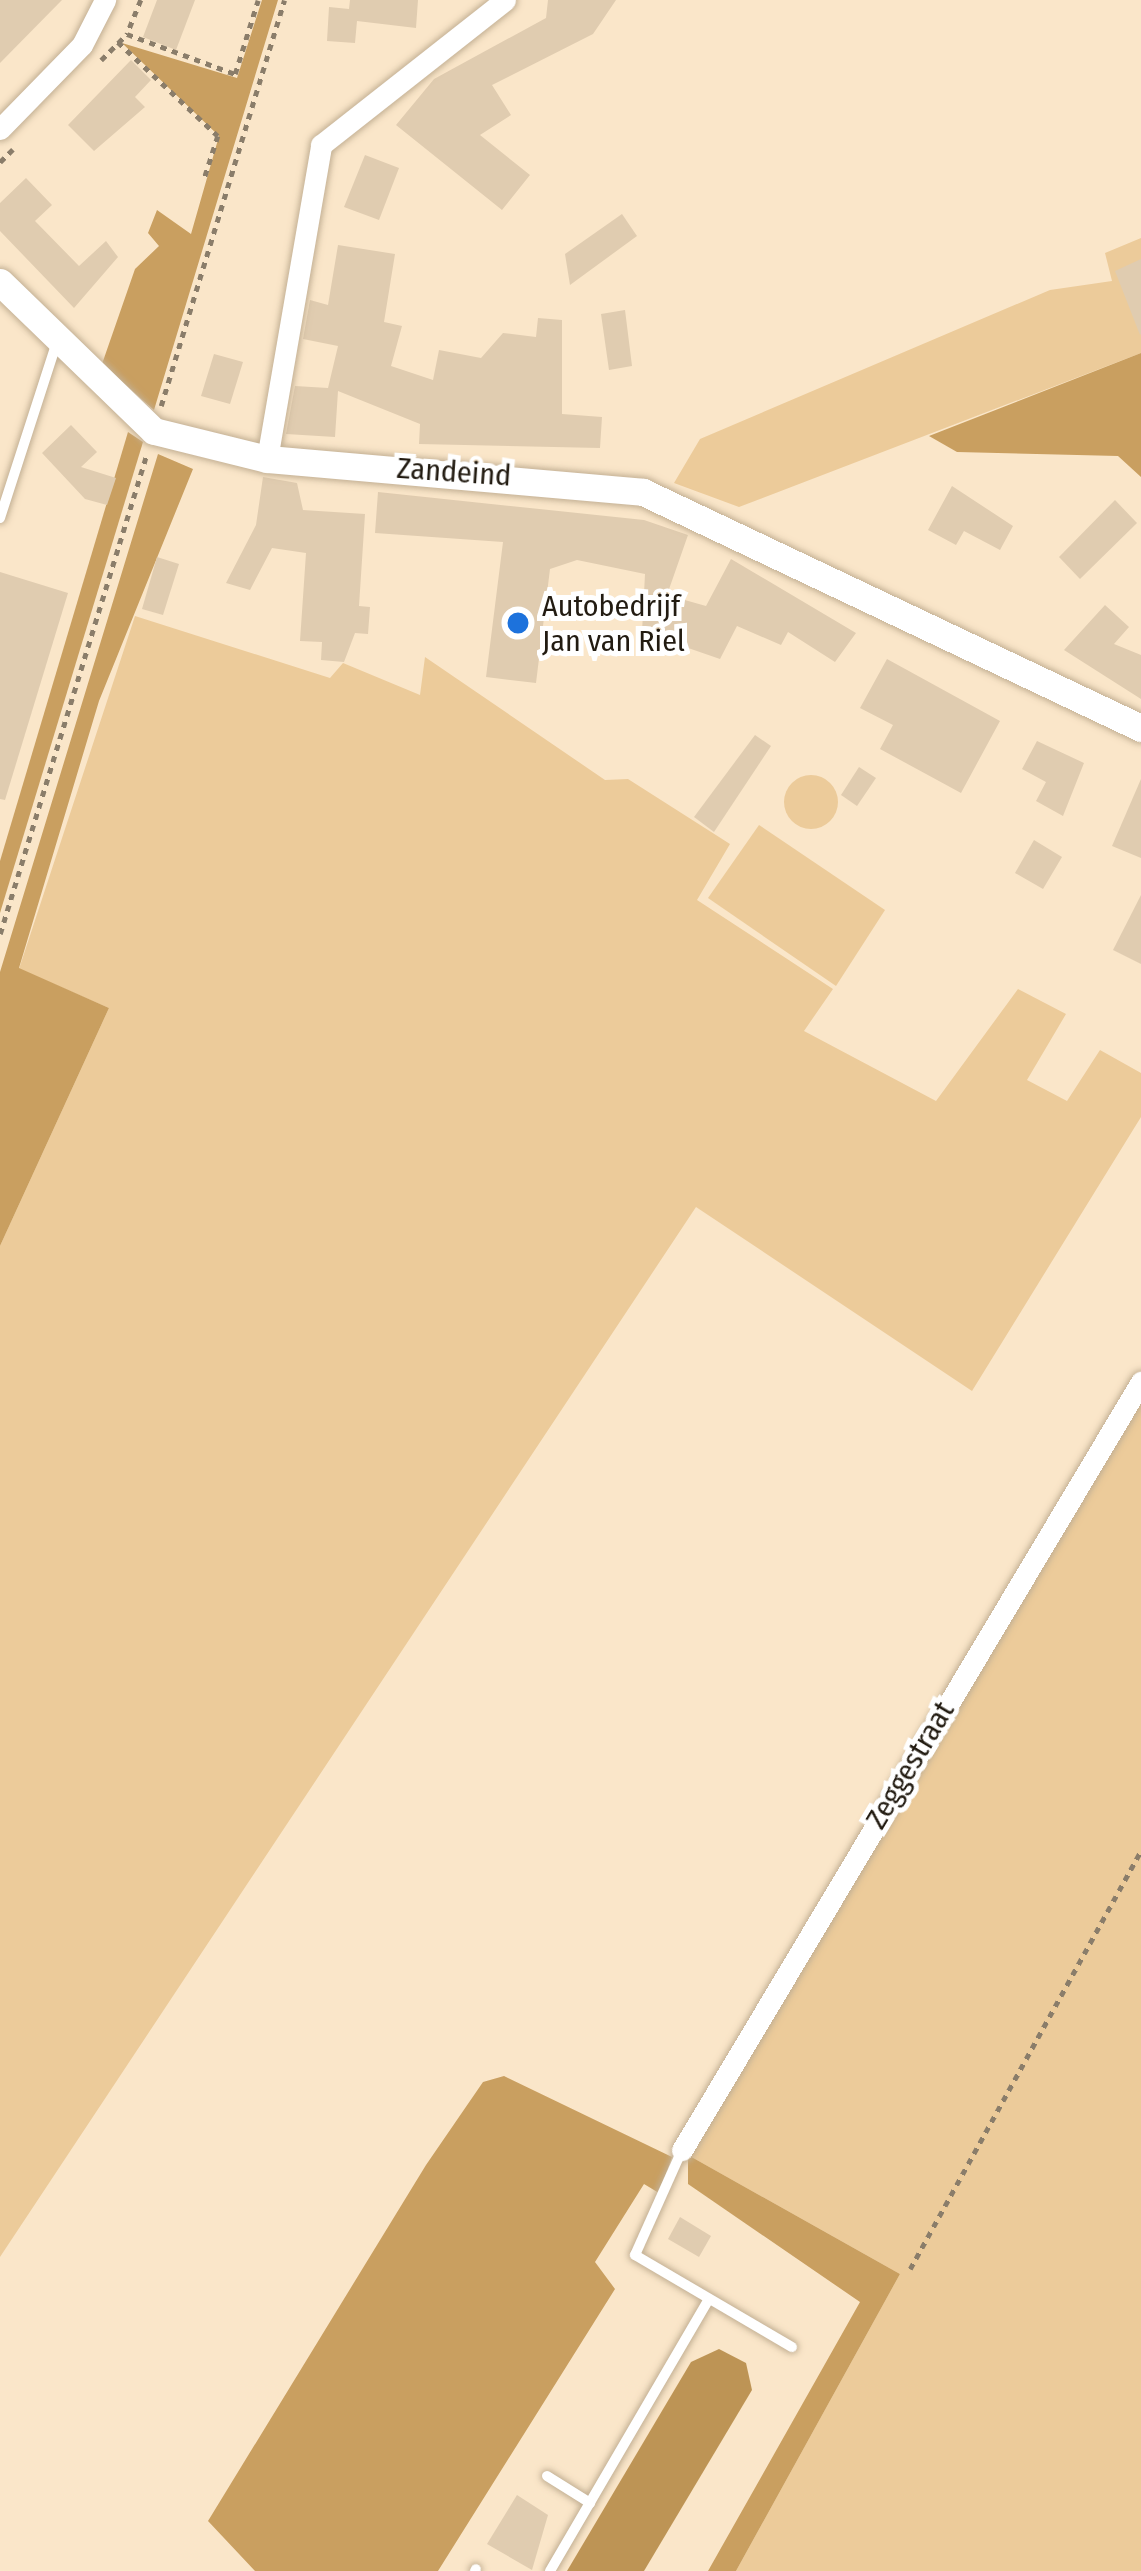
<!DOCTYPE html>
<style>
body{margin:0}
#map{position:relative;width:1141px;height:2571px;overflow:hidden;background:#fae6c9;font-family:"Fira Sans Condensed",sans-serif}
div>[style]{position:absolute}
.green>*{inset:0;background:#eccb9a}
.round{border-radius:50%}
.forest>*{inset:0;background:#c99f60}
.water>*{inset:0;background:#bd9455}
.building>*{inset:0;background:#e0ccb0}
.path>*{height:4.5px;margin-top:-2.25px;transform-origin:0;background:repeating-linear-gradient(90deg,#8a7d6a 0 6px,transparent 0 12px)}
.roads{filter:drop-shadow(0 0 3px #c3b094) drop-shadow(0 0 3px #c3b094)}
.service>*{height:10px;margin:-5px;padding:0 5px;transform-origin:5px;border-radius:5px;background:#fff}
.minor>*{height:21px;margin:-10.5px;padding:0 10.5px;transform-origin:10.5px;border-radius:10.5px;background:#fff}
.tertiary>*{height:27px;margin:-13.5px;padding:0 13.5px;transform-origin:13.5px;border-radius:13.5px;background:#fff}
.dots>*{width:33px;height:33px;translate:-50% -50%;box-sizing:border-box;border:6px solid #fff;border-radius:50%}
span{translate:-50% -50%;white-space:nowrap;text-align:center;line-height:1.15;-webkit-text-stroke:10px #fff;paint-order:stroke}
.street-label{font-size:30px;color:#221b11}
.poi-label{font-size:30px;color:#221b11}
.left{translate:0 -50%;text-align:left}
</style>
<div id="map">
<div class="green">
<div style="clip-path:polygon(1141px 238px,1141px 353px,739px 507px,674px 483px,700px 439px,1050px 290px,1112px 281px,1105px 253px)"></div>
<div style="clip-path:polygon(135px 616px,330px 678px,343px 663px,420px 695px,425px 657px,605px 780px,628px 779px,730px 844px,697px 900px,833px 989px,804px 1031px,936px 1101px,1018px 989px,1066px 1014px,1027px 1080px,1067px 1101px,1100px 1050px,1141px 1073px,1141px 1117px,972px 1391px,696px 1207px,0 2257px,0 1246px,109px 1008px,19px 969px)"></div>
<div class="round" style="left:784px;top:775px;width:54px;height:54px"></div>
<div style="clip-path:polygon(759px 825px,885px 910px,836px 986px,708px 898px)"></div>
<div style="clip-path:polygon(1141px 1401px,1141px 2571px,736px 2571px,900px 2274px,688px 2155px)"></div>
</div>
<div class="forest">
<div style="clip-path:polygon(262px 0,278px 0,154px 410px,102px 364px,135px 269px,159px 246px,148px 233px,157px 210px,191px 234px,219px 136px,122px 43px,237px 78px)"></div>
<div style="clip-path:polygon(1141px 353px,1141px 477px,1118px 456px,957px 452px,929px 436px)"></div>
<div style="clip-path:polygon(128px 432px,143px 442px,0 913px,0 861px)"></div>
<div style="clip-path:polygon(158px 454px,193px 469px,99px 701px,19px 968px,109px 1008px,0 1246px,0 972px)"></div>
<div style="clip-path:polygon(504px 2076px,672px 2157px,659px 2193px,644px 2184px,595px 2262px,615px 2289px,438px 2571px,255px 2571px,208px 2521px,426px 2165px,483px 2082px)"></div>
<div style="clip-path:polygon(688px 2155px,900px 2274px,736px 2571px,708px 2571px,860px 2302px,688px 2184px)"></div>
</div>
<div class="water">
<div style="clip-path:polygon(719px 2349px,746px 2363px,752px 2390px,644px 2571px,567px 2571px,691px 2362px)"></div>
</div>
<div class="building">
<div style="clip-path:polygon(0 0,62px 0,0 63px)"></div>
<div style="clip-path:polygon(157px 0,195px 0,176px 50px,143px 37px)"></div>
<div style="clip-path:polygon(350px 0,418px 0,416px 28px,357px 21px,355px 43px,327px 41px,329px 7px,349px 9px)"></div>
<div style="clip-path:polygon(548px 0,616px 0,593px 34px,492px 85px,511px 115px,480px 135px,530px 175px,502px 210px,396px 125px,434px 79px,546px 18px)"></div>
<div style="clip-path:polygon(131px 60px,151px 80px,135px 97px,145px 107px,94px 151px,68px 125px)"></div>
<div style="clip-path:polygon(365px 155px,399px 168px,379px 220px,344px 207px)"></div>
<div style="clip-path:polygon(26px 178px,52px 205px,35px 221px,79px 266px,106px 241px,118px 257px,74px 308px,0 231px,0 203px)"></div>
<div style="clip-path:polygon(622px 214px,637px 236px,570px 285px,565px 254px)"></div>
<div style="clip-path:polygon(338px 245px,395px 254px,384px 322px,402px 326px,391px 366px,433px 380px,439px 350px,481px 358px,503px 333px,536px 337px,538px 318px,562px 320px,562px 414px,602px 417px,600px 448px,419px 444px,420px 424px,338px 391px,335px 437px,286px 434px,295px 386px,328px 388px,338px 346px,303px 339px,310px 300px,328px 305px)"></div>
<div style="clip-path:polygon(1141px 259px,1141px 334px,1140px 335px,1115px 271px)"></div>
<div style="clip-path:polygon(625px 310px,632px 366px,609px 370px,601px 314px)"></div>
<div style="clip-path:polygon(214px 354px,243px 362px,230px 404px,201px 396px)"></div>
<div style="clip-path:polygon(71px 425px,97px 452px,81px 467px,116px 478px,107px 505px,85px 499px,42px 453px)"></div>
<div style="clip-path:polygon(263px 477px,297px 483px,303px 510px,365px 514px,359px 606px,370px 607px,368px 634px,355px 633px,344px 662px,321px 660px,322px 642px,300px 641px,306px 553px,272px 548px,250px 590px,226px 583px,256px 525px)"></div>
<div style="clip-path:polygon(952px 486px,1013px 526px,1000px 550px,964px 531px,956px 545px,928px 530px)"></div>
<div style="clip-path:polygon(378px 492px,644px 520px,688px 535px,667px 595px,706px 606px,731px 559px,856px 633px,835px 662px,788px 632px,781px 645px,737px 626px,720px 659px,642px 632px,645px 574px,577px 560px,550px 569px,536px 683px,486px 677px,503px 542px,375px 533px)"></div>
<div style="clip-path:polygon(1115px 500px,1137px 523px,1080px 579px,1059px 557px)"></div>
<div style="clip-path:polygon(157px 557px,179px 564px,163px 615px,142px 609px)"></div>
<div style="clip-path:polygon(0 572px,68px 593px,5px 800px,0 799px)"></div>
<div style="clip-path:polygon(1105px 605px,1129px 627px,1114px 644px,1141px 655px,1141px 699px,1064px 650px)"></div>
<div style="clip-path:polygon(887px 659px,1000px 721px,961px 793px,880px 749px,893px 725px,860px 708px)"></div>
<div style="clip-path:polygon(755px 735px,771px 746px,714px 832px,694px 817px)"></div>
<div style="clip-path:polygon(1037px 741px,1084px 763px,1063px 816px,1036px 801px,1046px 782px,1022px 769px)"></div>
<div style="clip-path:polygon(859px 767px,876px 778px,857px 806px,841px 795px)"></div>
<div style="clip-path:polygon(1141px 779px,1141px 858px,1112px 846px)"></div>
<div style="clip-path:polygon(1034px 840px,1062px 857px,1043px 889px,1015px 873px)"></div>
<div style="clip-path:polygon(1141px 895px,1141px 964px,1113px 950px)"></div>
<div style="clip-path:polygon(680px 2217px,711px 2236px,699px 2257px,668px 2239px)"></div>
<div style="clip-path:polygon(517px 2495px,548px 2515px,532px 2570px,487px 2544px)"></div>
</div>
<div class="path">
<div style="left:141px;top:0;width:37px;rotate:112deg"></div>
<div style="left:127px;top:34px;width:115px;rotate:20.3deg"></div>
<div style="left:235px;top:74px;width:77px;rotate:-72.7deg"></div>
<div style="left:118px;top:42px;width:137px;rotate:43.2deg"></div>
<div style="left:218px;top:136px;width:46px;rotate:107.7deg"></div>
<div style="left:101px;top:60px;width:37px;rotate:-45deg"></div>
<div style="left:0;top:162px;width:18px;rotate:-45deg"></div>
<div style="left:161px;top:406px;width:424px;rotate:-73.1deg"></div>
<div style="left:0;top:934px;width:499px;rotate:-73deg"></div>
<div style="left:910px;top:2269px;width:478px;rotate:-61.1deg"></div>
</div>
<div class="roads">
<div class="service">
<div style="left:0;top:518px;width:185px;rotate:-72.1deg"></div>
<div style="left:682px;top:2150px;width:115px;rotate:114.1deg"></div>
<div style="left:635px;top:2255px;width:182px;rotate:30.4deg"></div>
<div style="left:547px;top:2476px;width:51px;rotate:32.1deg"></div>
<div style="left:475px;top:2571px;width:2px;rotate:-63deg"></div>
<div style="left:550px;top:2571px;width:315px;rotate:-59.7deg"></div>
</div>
<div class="minor">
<div style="left:0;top:129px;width:117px;rotate:-45.7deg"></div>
<div style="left:82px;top:45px;width:51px;rotate:-62.9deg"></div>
<div style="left:267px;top:459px;width:319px;rotate:-80.2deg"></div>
<div style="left:321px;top:145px;width:234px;rotate:-38.2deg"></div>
<div style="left:682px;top:2150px;width:895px;rotate:-59.14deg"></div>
</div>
<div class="tertiary">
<div style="left:0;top:282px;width:214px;rotate:44.1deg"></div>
<div style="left:154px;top:431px;width:116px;rotate:13.9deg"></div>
<div style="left:267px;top:459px;width:377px;rotate:5deg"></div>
<div style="left:643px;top:492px;width:551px;rotate:25.36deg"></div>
</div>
</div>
<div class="dots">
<div style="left:518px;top:623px;background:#1d72dc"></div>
</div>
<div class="street-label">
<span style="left:454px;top:472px;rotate:4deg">Zandeind</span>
<span style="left:910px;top:1765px;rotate:-59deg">Zeggestraat</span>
</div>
<div class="poi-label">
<span class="left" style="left:542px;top:623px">Autobedrijf<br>Jan van Riel</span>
</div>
</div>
